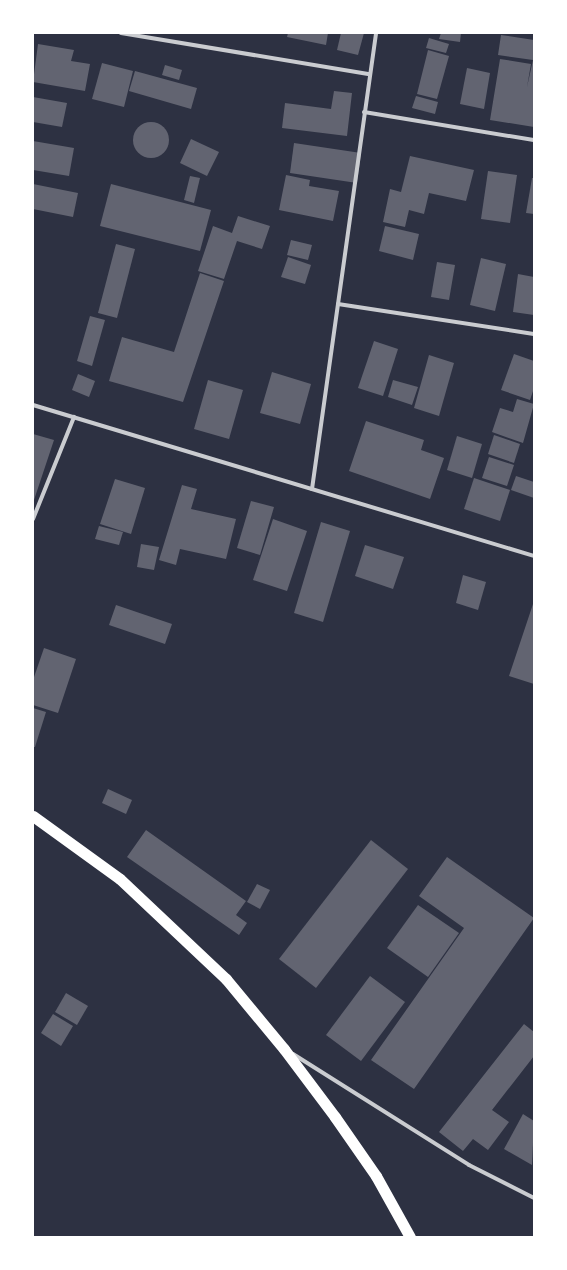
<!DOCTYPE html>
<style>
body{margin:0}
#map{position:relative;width:567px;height:1270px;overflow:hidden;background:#2d3142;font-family:Raleway,sans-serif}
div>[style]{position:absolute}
.building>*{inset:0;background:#626471}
.round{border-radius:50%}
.minor>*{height:4px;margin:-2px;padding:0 2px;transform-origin:2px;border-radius:2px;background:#caccd0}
.trunk>*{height:11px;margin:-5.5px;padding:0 5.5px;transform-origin:5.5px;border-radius:5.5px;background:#fff}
span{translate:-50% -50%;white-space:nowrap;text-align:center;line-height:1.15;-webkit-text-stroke:3px #fff;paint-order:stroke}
.frame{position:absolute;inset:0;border:34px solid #fff;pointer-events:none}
</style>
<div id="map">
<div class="building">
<div style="clip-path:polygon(288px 33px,328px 33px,326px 45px,287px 37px)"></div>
<div style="clip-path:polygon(341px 33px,364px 33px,358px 55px,337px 50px)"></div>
<div style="clip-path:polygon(441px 33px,461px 33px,460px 42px,439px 39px)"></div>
<div style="clip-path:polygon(501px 35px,534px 40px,534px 127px,490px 120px,500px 59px,531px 64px,527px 87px,533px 60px,498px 55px)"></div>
<div style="clip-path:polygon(429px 38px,449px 44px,446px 53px,426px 48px)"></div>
<div style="clip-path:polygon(38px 44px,74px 50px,71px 61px,90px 64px,85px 91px,33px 82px)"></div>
<div style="clip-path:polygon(428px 50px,449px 56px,437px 99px,417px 94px)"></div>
<div style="clip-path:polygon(102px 63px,133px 71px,124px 107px,92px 99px)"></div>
<div style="clip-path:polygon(165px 65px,182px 70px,179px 80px,162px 75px)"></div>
<div style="clip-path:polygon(467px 68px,490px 73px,484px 109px,460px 104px)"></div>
<div style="clip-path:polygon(135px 71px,197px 88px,191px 109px,129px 91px)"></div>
<div style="clip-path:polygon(334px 91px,352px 93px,347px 136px,282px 128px,285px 103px,331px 109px)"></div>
<div style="clip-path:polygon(416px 96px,438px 102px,435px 114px,412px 108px)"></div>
<div style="clip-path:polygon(33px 97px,67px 103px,62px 127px,33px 122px)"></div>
<div class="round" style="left:133px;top:122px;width:36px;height:36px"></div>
<div style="clip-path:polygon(191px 139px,219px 152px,207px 176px,180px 163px)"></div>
<div style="clip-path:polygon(33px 141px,74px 148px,69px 176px,33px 170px)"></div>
<div style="clip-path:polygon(294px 143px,361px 153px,357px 183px,290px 173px)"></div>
<div style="clip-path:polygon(410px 156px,474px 170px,466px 201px,429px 193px,424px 214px,409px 210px,405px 227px,383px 222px,390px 189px,401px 192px)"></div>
<div style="clip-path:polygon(488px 171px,517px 175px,510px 223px,481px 219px)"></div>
<div style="clip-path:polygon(286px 175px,310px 180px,309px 186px,339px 191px,333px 221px,279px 210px)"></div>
<div style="clip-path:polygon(190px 176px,200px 178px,194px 203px,184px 200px)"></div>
<div style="clip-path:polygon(532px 178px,534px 178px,534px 214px,526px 213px)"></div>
<div style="clip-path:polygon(33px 184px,78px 193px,73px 217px,33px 209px)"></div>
<div style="clip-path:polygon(111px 184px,211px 210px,200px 251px,100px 226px)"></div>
<div style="clip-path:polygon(238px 216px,270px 226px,262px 249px,237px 241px,224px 279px,198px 271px,213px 226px,232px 233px)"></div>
<div style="clip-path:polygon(385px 226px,419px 234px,413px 260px,379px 251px)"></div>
<div style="clip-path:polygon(291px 240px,312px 245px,308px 260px,287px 255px)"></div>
<div style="clip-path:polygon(116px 244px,135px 249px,117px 318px,98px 313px)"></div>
<div style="clip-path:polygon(288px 257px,311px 265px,305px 284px,281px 277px)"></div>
<div style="clip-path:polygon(481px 258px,506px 264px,495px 311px,470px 305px)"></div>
<div style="clip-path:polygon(437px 262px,455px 265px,449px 300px,431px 297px)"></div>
<div style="clip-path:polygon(200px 273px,224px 281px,183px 402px,109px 381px,122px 337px,174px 352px)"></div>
<div style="clip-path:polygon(518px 274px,534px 277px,534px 315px,513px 312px)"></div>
<div style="clip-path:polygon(90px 316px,105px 320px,92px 366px,77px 361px)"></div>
<div style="clip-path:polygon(374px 341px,398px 349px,383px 396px,358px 388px)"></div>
<div style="clip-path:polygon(514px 354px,534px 361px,534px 388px,530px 400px,501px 390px)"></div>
<div style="clip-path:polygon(429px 355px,454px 363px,439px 416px,414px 408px)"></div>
<div style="clip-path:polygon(272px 372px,311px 384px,300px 424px,260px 413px)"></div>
<div style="clip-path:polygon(78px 374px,95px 381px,89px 397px,72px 390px)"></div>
<div style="clip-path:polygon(208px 380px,243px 390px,229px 439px,194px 429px)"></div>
<div style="clip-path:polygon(393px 380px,418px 387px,412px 405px,388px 397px)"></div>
<div style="clip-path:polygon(517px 399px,534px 404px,523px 443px,492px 432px,500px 408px,513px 412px)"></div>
<div style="clip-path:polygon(366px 421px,424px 440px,421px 450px,444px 458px,430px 499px,349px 471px)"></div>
<div style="clip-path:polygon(33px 434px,54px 440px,33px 503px)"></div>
<div style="clip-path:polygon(494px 435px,520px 444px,514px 463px,488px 454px)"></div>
<div style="clip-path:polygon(457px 436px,482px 444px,472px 478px,447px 470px)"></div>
<div style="clip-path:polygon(489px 457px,514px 465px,507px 486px,482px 478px)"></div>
<div style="clip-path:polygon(516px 476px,534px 482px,534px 498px,511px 490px)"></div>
<div style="clip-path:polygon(474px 478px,510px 490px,500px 521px,464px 509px)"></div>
<div style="clip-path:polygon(115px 479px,145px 488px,131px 534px,100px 524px)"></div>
<div style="clip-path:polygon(182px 485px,197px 489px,191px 509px,236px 519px,226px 559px,180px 549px,176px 565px,159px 560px)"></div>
<div style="clip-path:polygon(251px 501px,274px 507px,260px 555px,237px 548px)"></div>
<div style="clip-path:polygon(273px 519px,307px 531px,287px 591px,253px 580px)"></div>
<div style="clip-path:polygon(321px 522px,350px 531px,323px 622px,294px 613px)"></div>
<div style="clip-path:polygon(99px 526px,123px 532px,119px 545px,95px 539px)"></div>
<div style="clip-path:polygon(141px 544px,159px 547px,154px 570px,137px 567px)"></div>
<div style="clip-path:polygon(365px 545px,404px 557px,393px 589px,355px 576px)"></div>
<div style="clip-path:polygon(463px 575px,486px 582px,478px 610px,456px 603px)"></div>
<div style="clip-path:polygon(534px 601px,534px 684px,509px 676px)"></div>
<div style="clip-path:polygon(116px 605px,172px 624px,165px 644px,109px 625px)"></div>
<div style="clip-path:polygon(44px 648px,76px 659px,58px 713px,33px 705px,33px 680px)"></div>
<div style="clip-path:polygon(33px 708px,46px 712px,35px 747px,33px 747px)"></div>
<div style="clip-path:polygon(108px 789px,132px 800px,126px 814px,102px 803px)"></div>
<div style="clip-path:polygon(146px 830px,246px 901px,236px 915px,247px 923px,239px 935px,127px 857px)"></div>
<div style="clip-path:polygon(371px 840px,408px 869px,316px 988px,279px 959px)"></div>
<div style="clip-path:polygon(447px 857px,534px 918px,414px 1089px,371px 1060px,464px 928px,419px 896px)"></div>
<div style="clip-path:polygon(257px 884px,270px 890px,260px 909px,247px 902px)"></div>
<div style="clip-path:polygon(418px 905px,459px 933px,428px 977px,387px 948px)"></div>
<div style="clip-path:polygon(370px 976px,405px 1002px,361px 1061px,326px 1035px)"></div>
<div style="clip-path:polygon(66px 993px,88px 1006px,77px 1025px,55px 1012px)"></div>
<div style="clip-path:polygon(53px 1014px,73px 1026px,61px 1046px,41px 1033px)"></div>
<div style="clip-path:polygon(524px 1024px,534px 1032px,534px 1056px,492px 1110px,509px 1122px,488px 1150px,473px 1139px,463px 1151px,439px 1132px)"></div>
<div style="clip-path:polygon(523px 1114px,534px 1121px,532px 1165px,504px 1149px)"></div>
</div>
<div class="minor">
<div style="left:121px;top:33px;width:252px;rotate:9.4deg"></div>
<div style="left:364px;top:112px;width:172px;rotate:9.4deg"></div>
<div style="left:338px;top:304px;width:198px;rotate:8.7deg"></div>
<div style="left:33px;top:405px;width:523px;rotate:16.77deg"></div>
<div style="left:312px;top:489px;width:460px;rotate:-82deg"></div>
<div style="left:33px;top:519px;width:110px;rotate:-68.1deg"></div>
<div style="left:293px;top:1054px;width:208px;rotate:32.2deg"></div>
<div style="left:469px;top:1165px;width:73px;rotate:26.9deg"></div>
</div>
<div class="trunk">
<div style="left:33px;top:816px;width:107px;rotate:35.9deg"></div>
<div style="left:120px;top:879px;width:146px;rotate:43.3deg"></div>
<div style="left:226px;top:979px;width:91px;rotate:50.4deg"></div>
<div style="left:284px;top:1049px;width:85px;rotate:53.1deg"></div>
<div style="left:335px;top:1117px;width:72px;rotate:55.2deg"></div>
<div style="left:376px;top:1176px;width:70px;rotate:60.9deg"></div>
</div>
<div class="frame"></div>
</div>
